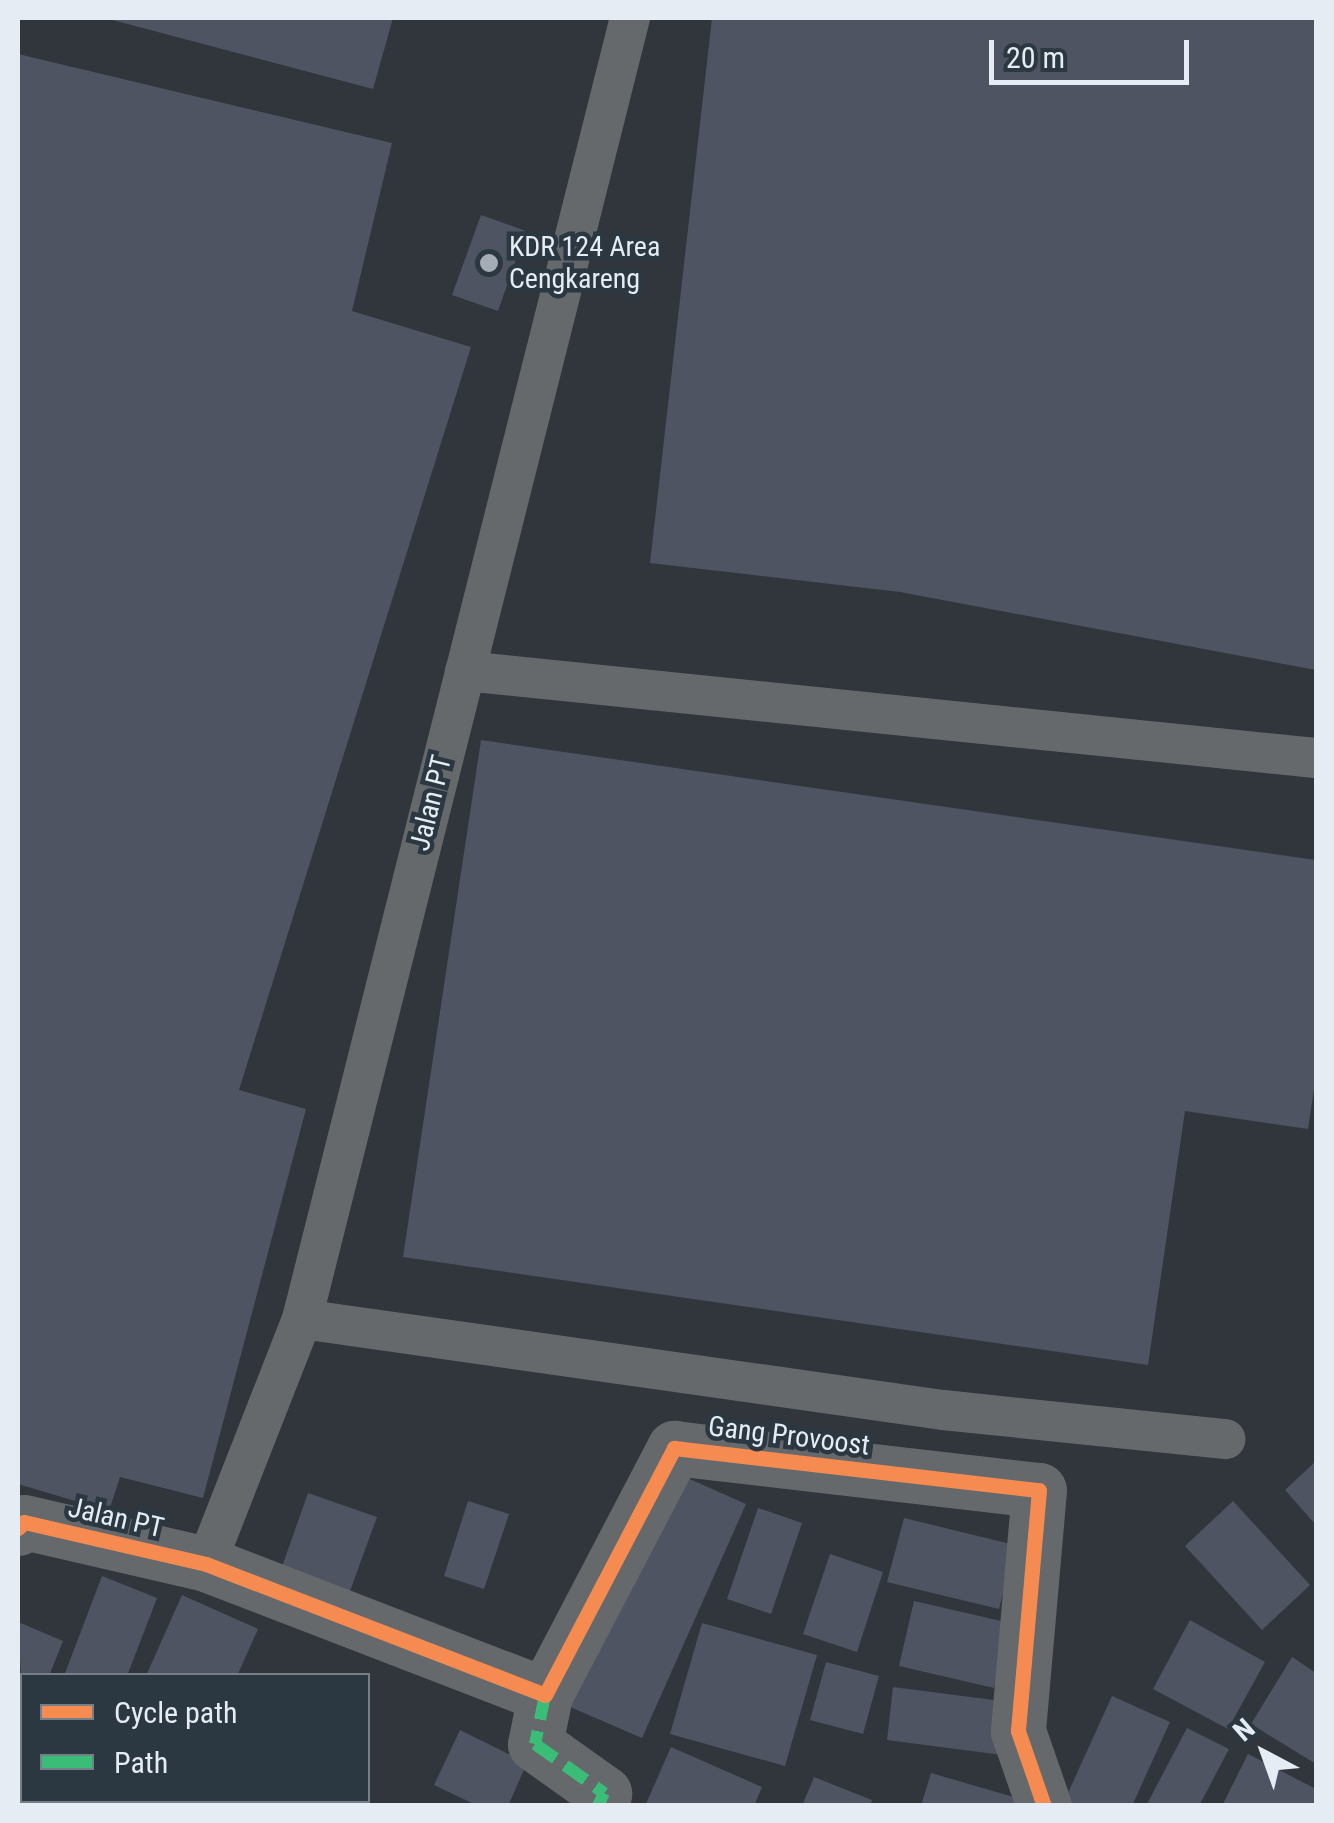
<!DOCTYPE html>
<style>
body{margin:0}
#map{position:relative;width:1334px;height:1823px;overflow:hidden;background:#30363c;font-family:"Roboto Condensed",sans-serif}
div>[style]{position:absolute}
.building>*{inset:0;background:#4e5461}
.service>*{height:40px;margin:-20px;padding:0 20px;transform-origin:20px;border-radius:20px;background:#66696b}
.minor>*{height:55px;margin:-27.5px;padding:0 27.5px;transform-origin:27.5px;border-radius:27.5px;background:#66696b}
.quiet>*{height:12px;margin-top:-6px;transform-origin:0;background:repeating-linear-gradient(90deg,#3abd76 0 25px,transparent 0 37px)}
.cycleway>*{height:15px;margin:-7.5px;padding:0 7.5px;transform-origin:7.5px;border-radius:7.5px;background:#f68b52}
.dots>*{width:28px;height:28px;translate:-50% -50%;box-sizing:border-box;border:5px solid #2b3741;border-radius:50%}
span{translate:-50% -50%;white-space:nowrap;text-align:center;line-height:1.15;-webkit-text-stroke:9px #2b3741;paint-order:stroke}
.poi-label{font-size:28px;color:#e5ecf3}
.left{translate:0 -50%;text-align:left}
.street-label{font-size:28px;color:#e5ecf3}
.frame{position:absolute;inset:0;border:20px solid #e5ecf3;pointer-events:none}
.legend{position:absolute;left:20px;top:1673px;width:350px;height:130px;box-sizing:border-box;background:#2b3741;border:2px solid #757f88;margin:0;padding:12px 18px;list-style:none;font-size:30px;color:#e5ecf3}
.legend li{display:flex;align-items:center;gap:20px;height:50px}
.legend b{width:50px;border:2px solid #757f88}
.north{position:absolute;left:1214px;top:1703px;width:100px;height:100px;-webkit-text-stroke:8px #2b3741;paint-order:stroke;rotate:319deg;font-size:28px;font-weight:700;line-height:40px;text-align:center;color:#e5ecf3}
.north::after{content:'';display:block;margin:auto;width:35px;height:45px;background:#e5ecf3;clip-path:polygon(50% 0,100% 100%,50% 72%,0 100%)}
.scale{position:absolute;left:989px;top:40px;width:200px;height:45px;box-sizing:border-box;border:5px solid #e5ecf3;border-top:0;padding-left:12px;font-size:30px;line-height:35px;white-space:nowrap;color:#e5ecf3;-webkit-text-stroke:8px #2b3741;paint-order:stroke}
</style>
<div id="map">
<div class="building">
<div style="clip-path:polygon(105px 18px,393px 18px,373px 89px)"></div>
<div style="clip-path:polygon(712px 18px,1316px 18px,1316px 670px,900px 592px,650px 563px)"></div>
<div style="clip-path:polygon(18px 54px,392px 143px,352px 311px,471px 347px,239px 1090px,306px 1109px,203px 1498px,120px 1477px,109px 1511px,18px 1484px)"></div>
<div style="clip-path:polygon(481px 215px,526px 231px,498px 311px,452px 295px)"></div>
<div style="clip-path:polygon(481px 740px,1316px 860px,1316px 1076px,1308px 1129px,1185px 1111px,1148px 1365px,403px 1257px)"></div>
<div style="clip-path:polygon(1316px 1461px,1316px 1525px,1285px 1490px)"></div>
<div style="clip-path:polygon(667px 1469px,746px 1504px,642px 1738px,563px 1704px)"></div>
<div style="clip-path:polygon(308px 1493px,377px 1517px,346px 1602px,278px 1578px)"></div>
<div style="clip-path:polygon(468px 1501px,509px 1514px,484px 1589px,444px 1576px)"></div>
<div style="clip-path:polygon(1233px 1501px,1310px 1585px,1262px 1630px,1185px 1546px)"></div>
<div style="clip-path:polygon(758px 1508px,802px 1523px,771px 1614px,727px 1599px)"></div>
<div style="clip-path:polygon(904px 1518px,1015px 1545px,999px 1609px,887px 1582px)"></div>
<div style="clip-path:polygon(830px 1554px,883px 1572px,857px 1652px,803px 1634px)"></div>
<div style="clip-path:polygon(102px 1576px,157px 1598px,127px 1676px,64px 1676px)"></div>
<div style="clip-path:polygon(182px 1595px,258px 1629px,237px 1676px,146px 1676px)"></div>
<div style="clip-path:polygon(914px 1601px,1010px 1623px,994px 1688px,899px 1666px)"></div>
<div style="clip-path:polygon(1190px 1620px,1265px 1662px,1228px 1729px,1153px 1689px)"></div>
<div style="clip-path:polygon(18px 1622px,63px 1641px,49px 1676px,22px 1676px,22px 1695px)"></div>
<div style="clip-path:polygon(702px 1623px,817px 1655px,785px 1766px,670px 1734px)"></div>
<div style="clip-path:polygon(1292px 1657px,1316px 1673px,1316px 1764px,1251px 1724px)"></div>
<div style="clip-path:polygon(826px 1662px,879px 1676px,863px 1734px,810px 1720px)"></div>
<div style="clip-path:polygon(893px 1687px,1009px 1702px,1002px 1755px,887px 1740px)"></div>
<div style="clip-path:polygon(1112px 1696px,1170px 1722px,1132px 1806px,1062px 1806px)"></div>
<div style="clip-path:polygon(22px 1724px,22px 1763px,18px 1761px)"></div>
<div style="clip-path:polygon(1187px 1728px,1229px 1749px,1199px 1806px,1146px 1806px)"></div>
<div style="clip-path:polygon(460px 1730px,527px 1763px,508px 1806px,478px 1806px,434px 1785px)"></div>
<div style="clip-path:polygon(671px 1747px,762px 1787px,754px 1806px,645px 1806px)"></div>
<div style="clip-path:polygon(1248px 1754px,1316px 1789px,1316px 1806px,1222px 1806px)"></div>
<div style="clip-path:polygon(931px 1773px,1024px 1800px,1023px 1806px,921px 1806px)"></div>
<div style="clip-path:polygon(814px 1777px,872px 1800px,870px 1806px,802px 1806px)"></div>
<div style="clip-path:polygon(106px 1800px,180px 1800px,105px 1806px)"></div>
<div style="clip-path:polygon(225px 1800px,284px 1800px,294px 1806px,222px 1806px)"></div>
<div style="clip-path:polygon(316px 1800px,343px 1800px,339px 1806px)"></div>
</div>
<div class="service">
<div style="left:465px;top:671px;width:855px;rotate:5.84deg"></div>
<div style="left:302px;top:1319px;width:647px;rotate:8.08deg"></div>
<div style="left:943px;top:1410px;width:284px;rotate:5.9deg"></div>
<div style="left:206px;top:1564px;width:263px;rotate:-68.6deg"></div>
<div style="left:302px;top:1319px;width:1342px;rotate:-75.85deg"></div>
</div>
<div class="minor">
<div style="left:18px;top:1528px;width:8px;rotate:-45deg"></div>
<div style="left:24px;top:1522px;width:187px;rotate:13deg"></div>
<div style="left:206px;top:1564px;width:363px;rotate:21.1deg"></div>
<div style="left:545px;top:1695px;width:279px;rotate:-62.4deg"></div>
<div style="left:674px;top:1448px;width:367px;rotate:6.6deg"></div>
<div style="left:1039px;top:1490px;width:242px;rotate:95deg"></div>
<div style="left:1018px;top:1731px;width:79px;rotate:70.9deg"></div>
<div style="left:545px;top:1695px;width:50px;rotate:101.5deg"></div>
<div style="left:535px;top:1744px;width:85px;rotate:35.4deg"></div>
<div style="left:604px;top:1793px;width:14px;rotate:115deg"></div>
</div>
<div class="quiet">
<div style="left:545px;top:1695px;width:50px;rotate:101.5deg"></div>
<div style="left:535px;top:1744px;width:85px;rotate:35.4deg"></div>
<div style="left:604px;top:1793px;width:14px;rotate:115deg"></div>
</div>
<div class="cycleway">
<div style="left:18px;top:1528px;width:8px;rotate:-45deg"></div>
<div style="left:24px;top:1522px;width:187px;rotate:13deg"></div>
<div style="left:206px;top:1564px;width:363px;rotate:21.1deg"></div>
<div style="left:545px;top:1695px;width:279px;rotate:-62.4deg"></div>
<div style="left:674px;top:1448px;width:367px;rotate:6.6deg"></div>
<div style="left:1039px;top:1490px;width:242px;rotate:95deg"></div>
<div style="left:1018px;top:1731px;width:79px;rotate:70.9deg"></div>
</div>
<div class="dots">
<div style="left:489px;top:263px;background:#a6acb3"></div>
</div>
<div class="poi-label">
<span class="left" style="left:509px;top:263px">KDR 124 Area<br>Cengkareng</span>
</div>
<div class="street-label">
<span style="left:431px;top:803px;rotate:-76deg">Jalan PT</span>
<span style="left:789px;top:1436px;rotate:7deg">Gang Provoost</span>
<span style="left:116px;top:1518px;rotate:13deg">Jalan PT</span>
</div>
<div class="frame"></div>
<ul class="legend">
<li><b style="height:12px;background:#f68b52"></b>Cycle path</li>
<li><b style="height:12px;background:#3abd76"></b>Path</li>
</ul>
<div class="north">N</div>
<div class="scale">20 m</div>
</div>
